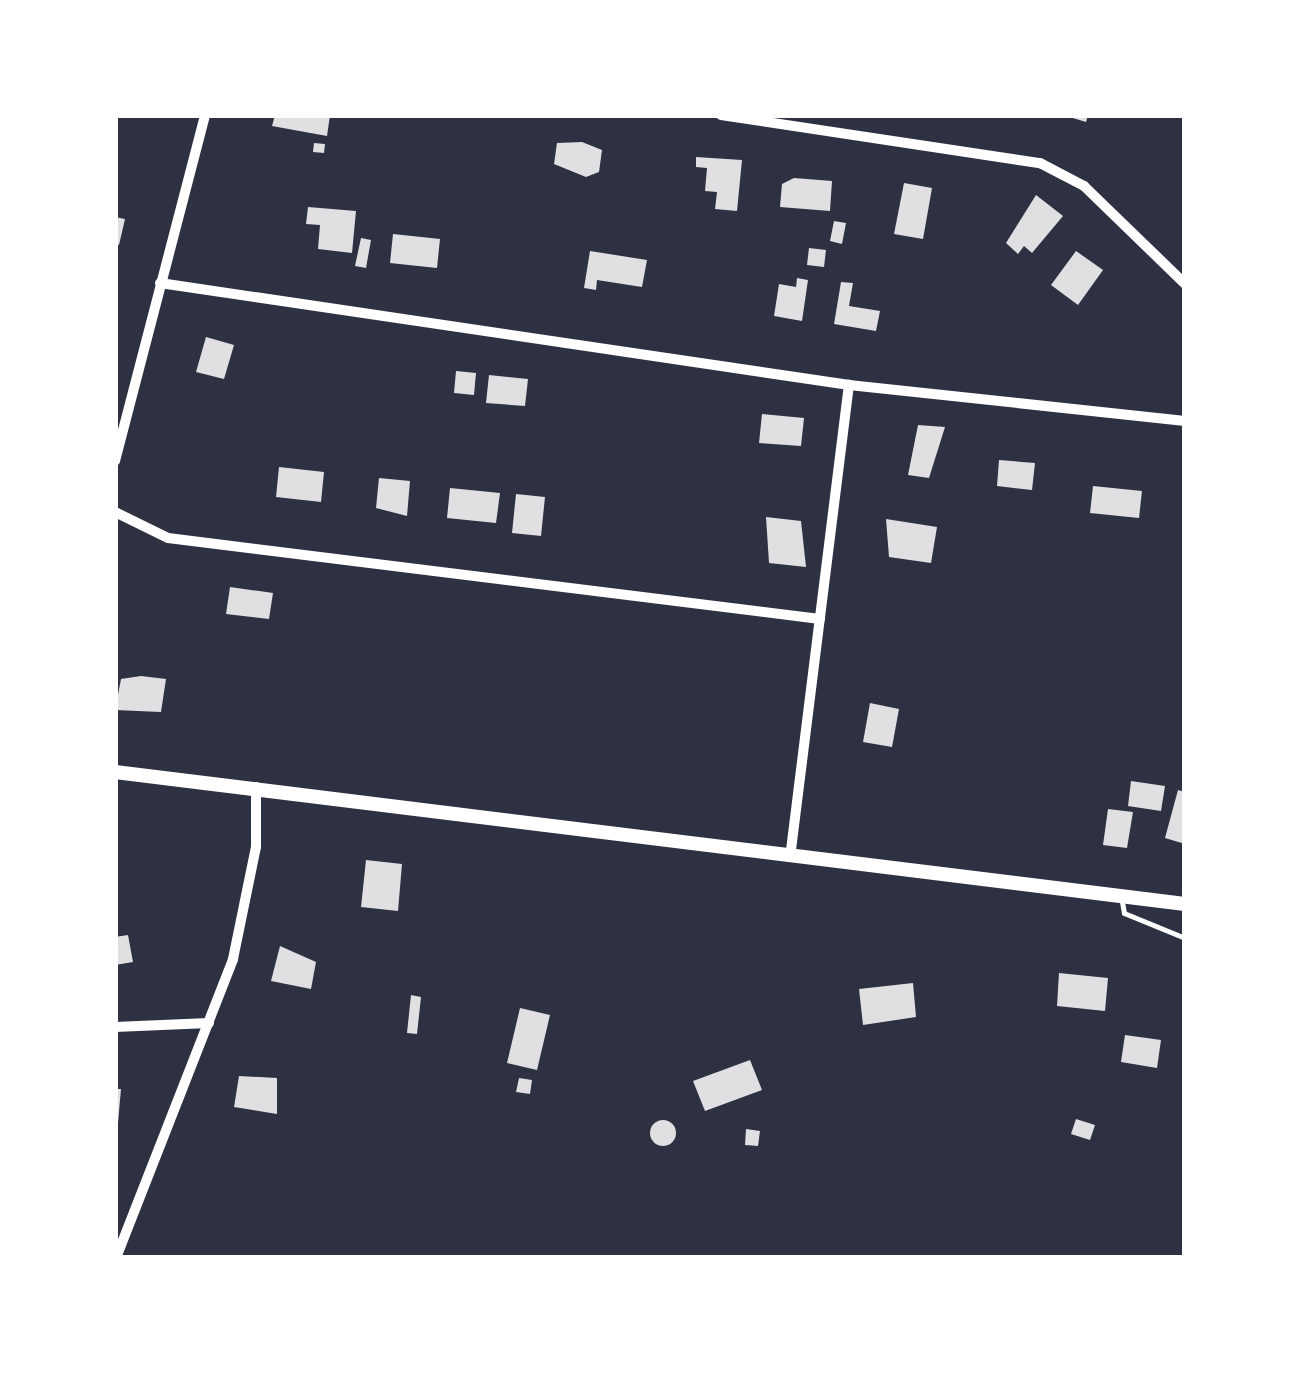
<!DOCTYPE html>
<style>
body{margin:0}
#map{position:relative;width:1300px;height:1373px;overflow:hidden;background:#2d3142;font-family:"IBM Plex Serif",serif}
div>[style]{position:absolute}
.building>*{inset:0;background:#e0e0e3}
.round{border-radius:50%}
.service>*{height:5px;margin:-2.5px;padding:0 2.5px;transform-origin:2.5px;border-radius:2.5px;background:#fff}
.minor>*{height:10px;margin:-5px;padding:0 5px;transform-origin:5px;border-radius:5px;background:#fff}
.secondary>*{height:14px;margin:-7px;padding:0 7px;transform-origin:7px;border-radius:7px;background:#fff}
span{translate:-50% -50%;white-space:nowrap;text-align:center;line-height:1.15;-webkit-text-stroke:10px #fff;paint-order:stroke}
.frame{position:absolute;inset:0;border:118px solid #fff;pointer-events:none}
</style>
<div id="map">
<div class="building">
<div style="clip-path:polygon(275px 115px,330px 115px,327px 136px,272px 126px)"></div>
<div style="clip-path:polygon(1063px 115px,1088px 115px,1086px 122px)"></div>
<div style="clip-path:polygon(582px 142px,602px 150px,599px 172px,586px 177px,554px 164px,557px 143px)"></div>
<div style="clip-path:polygon(314px 143px,325px 144px,324px 153px,313px 152px)"></div>
<div style="clip-path:polygon(696px 157px,742px 160px,737px 211px,715px 209px,717px 192px,705px 191px,707px 168px,696px 167px)"></div>
<div style="clip-path:polygon(794px 178px,832px 181px,830px 211px,780px 207px,782px 184px)"></div>
<div style="clip-path:polygon(904px 183px,932px 188px,923px 239px,894px 234px)"></div>
<div style="clip-path:polygon(1036px 195px,1063px 216px,1032px 253px,1024px 246px,1018px 254px,1006px 243px)"></div>
<div style="clip-path:polygon(308px 207px,356px 211px,352px 253px,318px 249px,320px 225px,306px 224px)"></div>
<div style="clip-path:polygon(115px 217px,125px 219px,119px 245px,115px 244px)"></div>
<div style="clip-path:polygon(834px 221px,846px 223px,842px 244px,830px 241px)"></div>
<div style="clip-path:polygon(393px 234px,440px 239px,437px 268px,390px 263px)"></div>
<div style="clip-path:polygon(361px 238px,371px 240px,366px 268px,355px 266px)"></div>
<div style="clip-path:polygon(809px 248px,826px 250px,824px 267px,807px 265px)"></div>
<div style="clip-path:polygon(590px 251px,647px 260px,642px 287px,597px 280px,596px 290px,584px 288px)"></div>
<div style="clip-path:polygon(1076px 251px,1103px 270px,1078px 305px,1051px 285px)"></div>
<div style="clip-path:polygon(797px 278px,808px 280px,802px 321px,774px 316px,779px 284px,796px 287px)"></div>
<div style="clip-path:polygon(841px 282px,853px 283px,849px 306px,880px 311px,876px 331px,834px 324px)"></div>
<div style="clip-path:polygon(206px 337px,234px 345px,224px 379px,196px 372px)"></div>
<div style="clip-path:polygon(456px 371px,476px 373px,474px 395px,454px 393px)"></div>
<div style="clip-path:polygon(489px 375px,528px 379px,525px 406px,486px 403px)"></div>
<div style="clip-path:polygon(762px 414px,804px 418px,801px 446px,759px 443px)"></div>
<div style="clip-path:polygon(918px 425px,945px 427px,929px 478px,908px 475px)"></div>
<div style="clip-path:polygon(999px 460px,1035px 463px,1032px 490px,997px 486px)"></div>
<div style="clip-path:polygon(279px 467px,324px 472px,321px 502px,276px 497px)"></div>
<div style="clip-path:polygon(379px 478px,410px 481px,407px 516px,376px 508px)"></div>
<div style="clip-path:polygon(1093px 486px,1142px 491px,1139px 518px,1090px 513px)"></div>
<div style="clip-path:polygon(450px 488px,500px 493px,496px 523px,447px 518px)"></div>
<div style="clip-path:polygon(516px 494px,545px 497px,541px 536px,512px 533px)"></div>
<div style="clip-path:polygon(766px 517px,801px 521px,806px 567px,769px 563px)"></div>
<div style="clip-path:polygon(886px 519px,937px 527px,931px 563px,889px 557px)"></div>
<div style="clip-path:polygon(230px 587px,273px 593px,269px 619px,226px 614px)"></div>
<div style="clip-path:polygon(141px 676px,166px 679px,161px 712px,115px 710px,121px 679px)"></div>
<div style="clip-path:polygon(870px 703px,899px 709px,892px 747px,863px 742px)"></div>
<div style="clip-path:polygon(1131px 781px,1165px 786px,1161px 811px,1128px 806px)"></div>
<div style="clip-path:polygon(1178px 790px,1185px 792px,1185px 844px,1165px 838px)"></div>
<div style="clip-path:polygon(1108px 809px,1133px 812px,1127px 848px,1103px 845px)"></div>
<div style="clip-path:polygon(366px 860px,402px 864px,398px 911px,361px 907px)"></div>
<div style="clip-path:polygon(128px 935px,133px 962px,115px 965px,115px 937px)"></div>
<div style="clip-path:polygon(280px 946px,316px 962px,311px 989px,271px 981px)"></div>
<div style="clip-path:polygon(1059px 973px,1108px 978px,1105px 1011px,1057px 1006px)"></div>
<div style="clip-path:polygon(913px 983px,916px 1017px,863px 1025px,859px 989px)"></div>
<div style="clip-path:polygon(411px 995px,421px 997px,417px 1034px,407px 1033px)"></div>
<div style="clip-path:polygon(520px 1008px,550px 1015px,537px 1070px,507px 1063px)"></div>
<div style="clip-path:polygon(1125px 1035px,1161px 1040px,1157px 1068px,1121px 1062px)"></div>
<div style="clip-path:polygon(750px 1060px,762px 1090px,705px 1111px,693px 1081px)"></div>
<div style="clip-path:polygon(239px 1076px,277px 1078px,277px 1114px,234px 1107px)"></div>
<div style="clip-path:polygon(519px 1078px,532px 1080px,530px 1094px,516px 1092px)"></div>
<div style="clip-path:polygon(115px 1089px,121px 1089px,118px 1123px,115px 1123px)"></div>
<div style="clip-path:polygon(1076px 1119px,1095px 1125px,1090px 1140px,1071px 1134px)"></div>
<div class="round" style="left:650px;top:1120px;width:26px;height:26px"></div>
<div style="clip-path:polygon(746px 1129px,760px 1131px,758px 1146px,745px 1145px)"></div>
</div>
<div class="service">
<div style="left:1121px;top:896px;width:17px;rotate:80deg"></div>
<div style="left:1124px;top:913px;width:66px;rotate:22.3deg"></div>
</div>
<div class="minor">
<div style="left:721px;top:115px;width:323px;rotate:8.6deg"></div>
<div style="left:1040px;top:163px;width:50px;rotate:27.6deg"></div>
<div style="left:1084px;top:186px;width:141px;rotate:44.1deg"></div>
<div style="left:160px;top:283px;width:697px;rotate:8.42deg"></div>
<div style="left:849px;top:385px;width:338px;rotate:6.1deg"></div>
<div style="left:115px;top:461px;width:358px;rotate:-75.4deg"></div>
<div style="left:115px;top:512px;width:59px;rotate:26.1deg"></div>
<div style="left:168px;top:538px;width:657px;rotate:7.08deg"></div>
<div style="left:791px;top:850px;width:469px;rotate:-82.9deg"></div>
<div style="left:115px;top:1027px;width:94px;rotate:-2.4deg"></div>
<div style="left:116px;top:1258px;width:321px;rotate:-68.6deg"></div>
<div style="left:233px;top:959px;width:114px;rotate:-78.4deg"></div>
<div style="left:256px;top:847px;width:60px;rotate:-90deg"></div>
</div>
<div class="secondary">
<div style="left:115px;top:772px;width:1078px;rotate:7.03deg"></div>
</div>
<div class="frame"></div>
</div>
